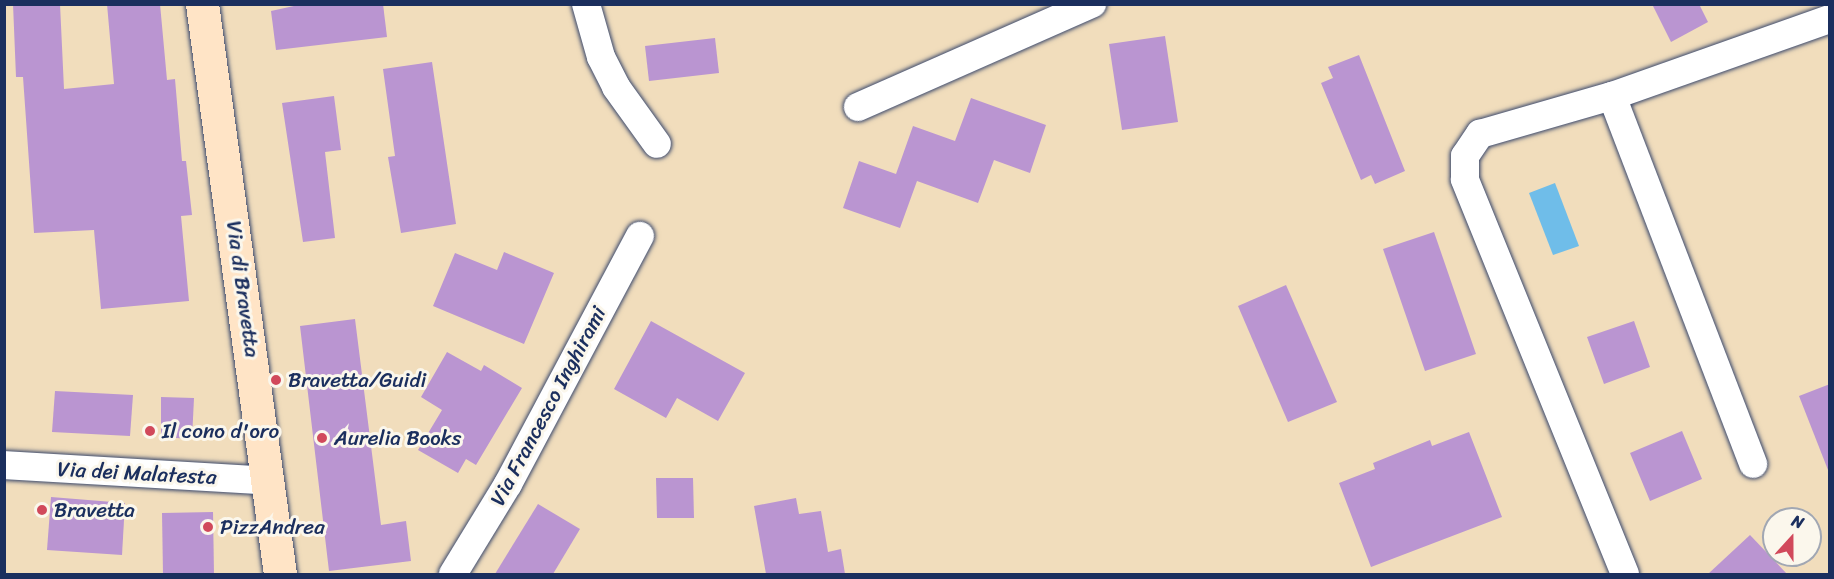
<!DOCTYPE html>
<style>
body{margin:0}
#map{position:relative;width:1834px;height:579px;overflow:hidden;background:#f1ddbc;font-family:Sriracha,sans-serif}
div>[style]{position:absolute}
.water>*{inset:0;background:#6fbde9}
.building>*{inset:0;background:#ba95d1}
.roads{filter:drop-shadow(0 0 2px #3b496c) drop-shadow(0 0 2px #3b496c)}
.street>*{height:28px;margin:-14px;padding:0 14px;transform-origin:14px;border-radius:14px;background:#fff}
.secondary>*{height:33px;margin:-16.5px;padding:0 16.5px;transform-origin:16.5px;border-radius:16.5px;background:#ffe4c6}
.dots>*{width:16px;height:16px;translate:-50% -50%;box-sizing:border-box;border:3px solid #fbf7ec;border-radius:50%}
span{translate:-50% -50%;white-space:nowrap;text-align:center;line-height:1.15;-webkit-text-stroke:6px #fbf7ec;paint-order:stroke}
.street-label{font-size:21px;color:#1b2f5e}
.poi-label{font-size:21px;color:#1b2f5e}
.left{translate:0 -50%;text-align:left}
.frame{position:absolute;inset:0;border:6px solid #1b2f5e;pointer-events:none}
.north{position:absolute;left:1762px;top:507px;width:60px;height:60px;box-sizing:border-box;background:#fbf7ec;border:2px solid #a1a7b3;border-radius:50%;rotate:21deg;font-size:16px;font-weight:700;line-height:24px;text-align:center;color:#1b2f5e}
.north::after{content:'';display:block;margin:auto;width:21px;height:27px;background:#d1495b;clip-path:polygon(50% 0,100% 100%,50% 72%,0 100%)}
</style>
<div id="map">
<div class="water">
<div style="clip-path:polygon(1555px 183px,1579px 246px,1553px 255px,1529px 193px)"></div>
</div>
<div class="building">
<div style="clip-path:polygon(13px 4px,60px 4px,64px 89px,114px 84px,107px 4px,160px 4px,167px 80px,175px 79px,182px 161px,186px 161px,192px 215px,181px 216px,189px 301px,101px 309px,94px 230px,34px 233px,23px 77px,16px 77px)"></div>
<div style="clip-path:polygon(303px 4px,383px 4px,387px 37px,276px 50px,271px 11px)"></div>
<div style="clip-path:polygon(1652px 4px,1699px 4px,1708px 22px,1671px 42px)"></div>
<div style="clip-path:polygon(1165px 36px,1178px 122px,1122px 130px,1109px 44px)"></div>
<div style="clip-path:polygon(715px 38px,719px 73px,649px 81px,645px 46px)"></div>
<div style="clip-path:polygon(1359px 55px,1405px 171px,1375px 184px,1371px 175px,1361px 180px,1321px 83px,1333px 78px,1328px 67px)"></div>
<div style="clip-path:polygon(432px 62px,456px 224px,401px 233px,388px 157px,395px 156px,383px 69px)"></div>
<div style="clip-path:polygon(334px 96px,341px 150px,325px 152px,335px 238px,303px 242px,282px 103px)"></div>
<div style="clip-path:polygon(971px 98px,1046px 125px,1030px 173px,994px 160px,978px 203px,917px 181px,900px 228px,843px 208px,859px 161px,896px 174px,913px 126px,955px 141px)"></div>
<div style="clip-path:polygon(1434px 232px,1476px 354px,1425px 371px,1383px 249px)"></div>
<div style="clip-path:polygon(504px 252px,554px 273px,524px 344px,433px 306px,455px 253px,497px 270px)"></div>
<div style="clip-path:polygon(1286px 285px,1337px 402px,1288px 422px,1238px 306px)"></div>
<div style="clip-path:polygon(355px 319px,381px 525px,406px 521px,411px 561px,329px 571px,300px 326px)"></div>
<div style="clip-path:polygon(651px 321px,745px 373px,718px 421px,677px 398px,666px 418px,614px 389px)"></div>
<div style="clip-path:polygon(1634px 321px,1650px 367px,1604px 384px,1587px 337px)"></div>
<div style="clip-path:polygon(447px 352px,481px 371px,484px 365px,522px 388px,476px 465px,466px 459px,458px 473px,418px 450px,442px 410px,421px 397px)"></div>
<div style="clip-path:polygon(1830px 384px,1830px 469px,1828px 470px,1799px 396px)"></div>
<div style="clip-path:polygon(55px 391px,133px 395px,130px 436px,52px 432px)"></div>
<div style="clip-path:polygon(161px 397px,194px 398px,192px 439px,161px 437px)"></div>
<div style="clip-path:polygon(1682px 431px,1702px 479px,1650px 501px,1630px 453px)"></div>
<div style="clip-path:polygon(1469px 432px,1502px 517px,1371px 567px,1339px 483px,1375px 469px,1373px 463px,1430px 440px,1432px 446px)"></div>
<div style="clip-path:polygon(656px 478px,693px 478px,694px 518px,657px 518px)"></div>
<div style="clip-path:polygon(51px 497px,125px 503px,122px 555px,47px 550px)"></div>
<div style="clip-path:polygon(796px 498px,799px 514px,821px 511px,828px 552px,841px 549px,845px 574px,766px 574px,754px 506px)"></div>
<div style="clip-path:polygon(538px 504px,580px 529px,553px 574px,495px 574px)"></div>
<div style="clip-path:polygon(213px 512px,214px 574px,163px 574px,162px 513px)"></div>
<div style="clip-path:polygon(1750px 535px,1787px 574px,1708px 574px)"></div>
</div>
<div class="roads">
<div class="street">
<div style="left:586px;top:4px;width:55px;rotate:74.2deg"></div>
<div style="left:601px;top:57px;width:34px;rotate:63deg"></div>
<div style="left:616px;top:87px;width:70px;rotate:54.3deg"></div>
<div style="left:1612px;top:96px;width:394px;rotate:69deg"></div>
<div style="left:858px;top:107px;width:256px;rotate:-23.8deg"></div>
<div style="left:4px;top:465px;width:266px;rotate:3.4deg"></div>
<div style="left:453px;top:574px;width:105px;rotate:-58.6deg"></div>
<div style="left:508px;top:484px;width:281px;rotate:-62deg"></div>
<div style="left:1625px;top:574px;width:426px;rotate:-112.1deg"></div>
<div style="left:1465px;top:179px;width:23px;rotate:-90deg"></div>
<div style="left:1465px;top:156px;width:27px;rotate:-56deg"></div>
<div style="left:1480px;top:134px;width:137px;rotate:-16.1deg"></div>
<div style="left:1612px;top:96px;width:231px;rotate:-19.5deg"></div>
</div>
<div class="secondary">
<div style="left:202px;top:4px;width:575px;rotate:82.21deg"></div>
</div>
</div>
<div class="dots">
<div style="left:276px;top:380px;background:#d1495b"></div>
<div style="left:150px;top:431px;background:#d1495b"></div>
<div style="left:322px;top:438px;background:#d1495b"></div>
<div style="left:42px;top:510px;background:#d1495b"></div>
<div style="left:208px;top:527px;background:#d1495b"></div>
</div>
<div class="street-label">
<span style="left:243px;top:289px;rotate:82deg">Via di Bravetta</span>
<span style="left:548px;top:406px;rotate:-62deg">Via Francesco Inghirami</span>
<span style="left:137px;top:473px;rotate:3deg">Via dei Malatesta</span>
</div>
<div class="poi-label">
<span class="left" style="left:288px;top:380px">Bravetta/Guidi</span>
<span class="left" style="left:162px;top:431px">Il cono d'oro</span>
<span class="left" style="left:334px;top:438px">Aurelia Books</span>
<span class="left" style="left:54px;top:510px">Bravetta</span>
<span class="left" style="left:220px;top:527px">PizzAndrea</span>
</div>
<div class="frame"></div>
<div class="north">N</div>
</div>
